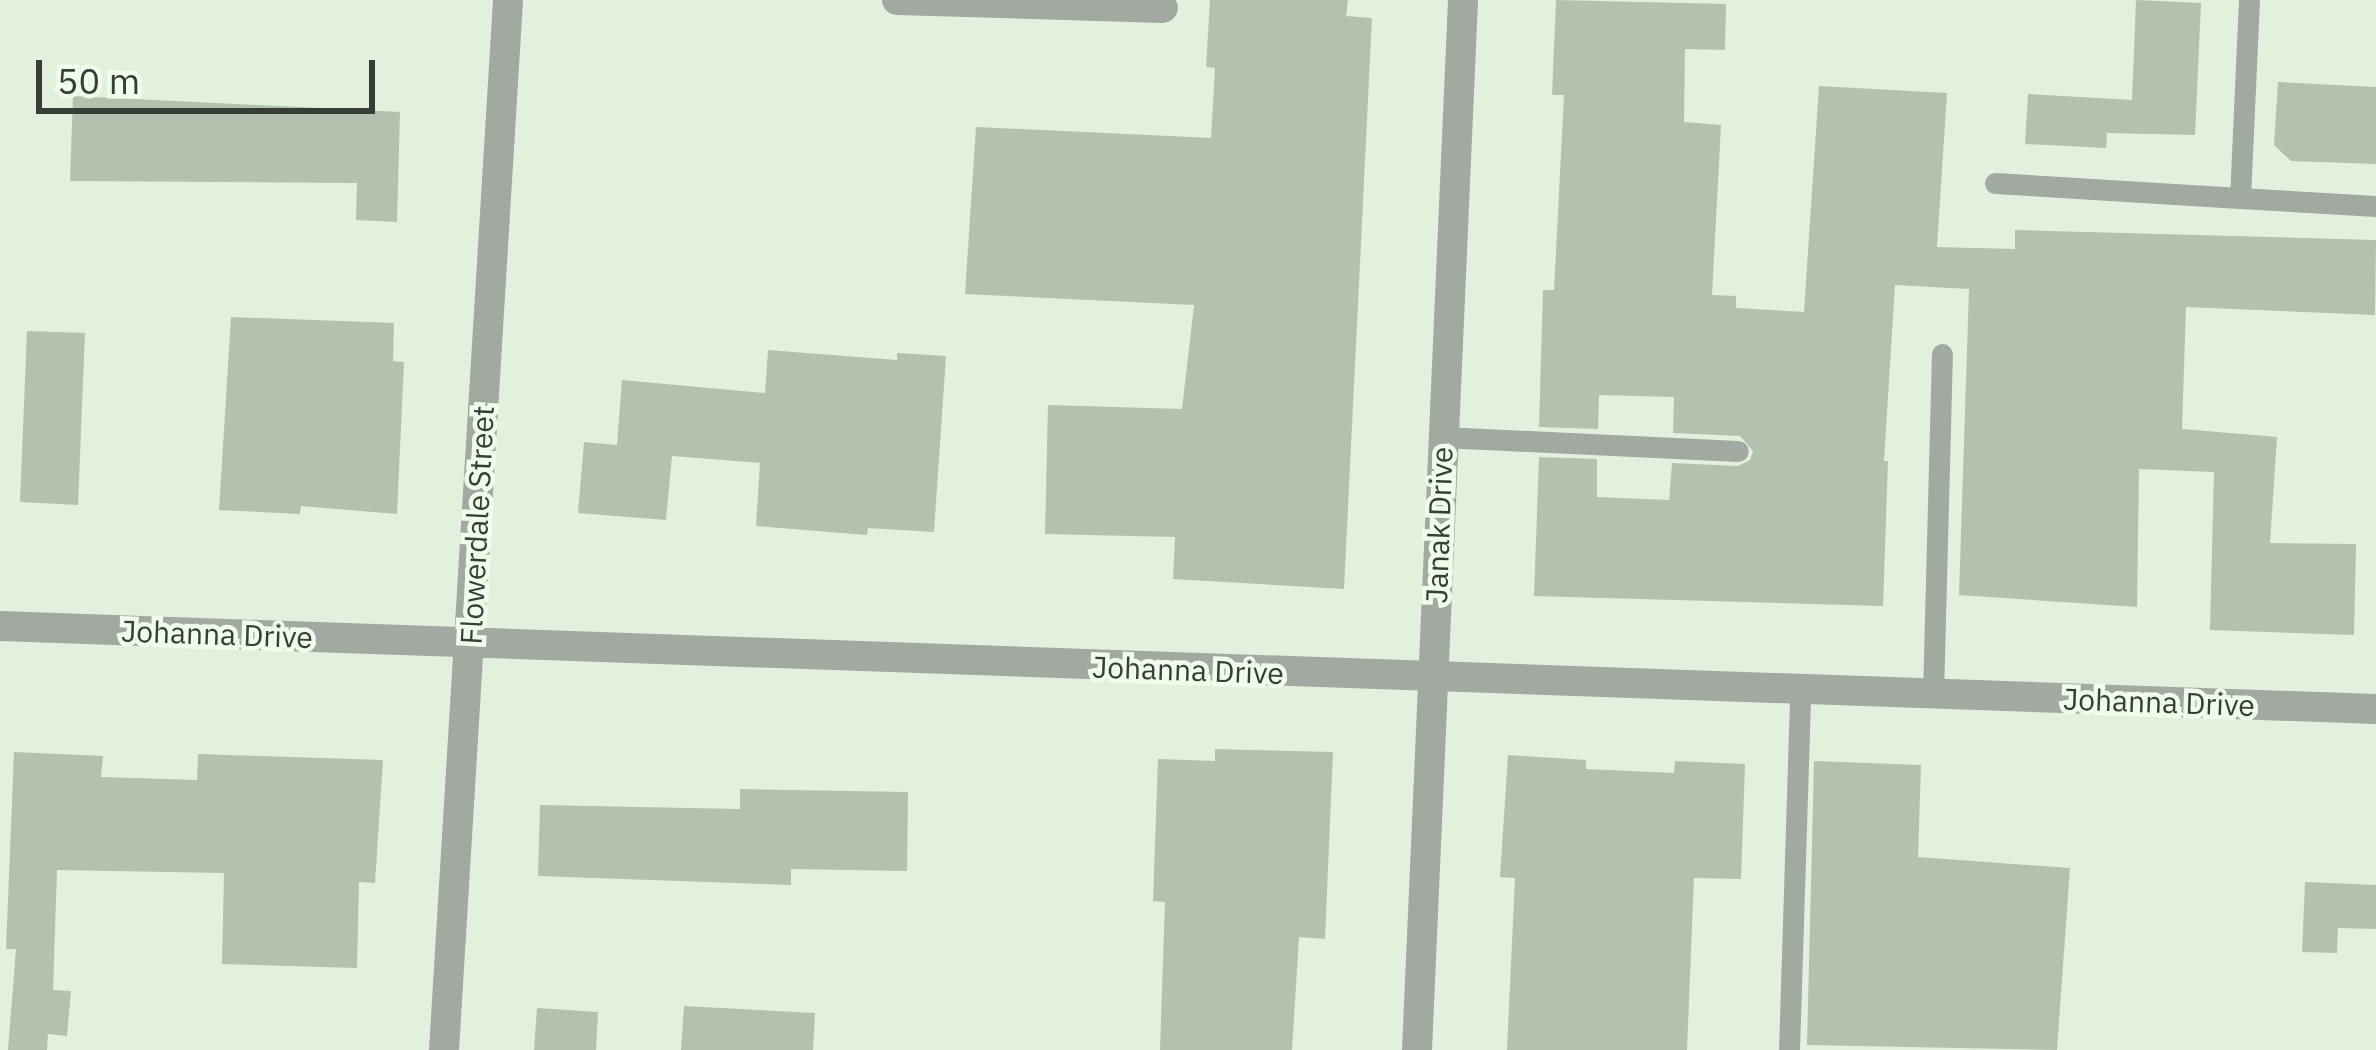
<!DOCTYPE html>
<style>
body{margin:0}
#map{position:relative;width:2376px;height:1050px;overflow:hidden;background:#e1f1de;font-family:"IBM Plex Sans",sans-serif}
div>[style]{position:absolute}
.building>*{inset:0;background:#b2c2af}
.service>*{height:21px;margin:-10.5px;padding:0 10.5px;transform-origin:10.5px;border-radius:10.5px;background:#a2a9a0}
.minor>*{height:30px;margin:-15px;padding:0 15px;transform-origin:15px;border-radius:15px;background:#a2a9a0}
span{translate:-50% -50%;white-space:nowrap;text-align:center;line-height:1.15;-webkit-text-stroke:9px #eefeeb;paint-order:stroke}
.street-label{font-size:30px;color:#383e37}
.scale{position:absolute;left:36px;top:60px;width:339px;height:54px;box-sizing:border-box;border:6px solid #383e37;border-top:0;padding-left:15px;font-size:36px;line-height:42px;white-space:nowrap;color:#383e37;-webkit-text-stroke:9px #eefeeb;paint-order:stroke}
</style>
<div id="map">
<div class="building">
<div style="clip-path:polygon(1210px 0,1348px 0,1346px 16px,1372px 18px,1344px 589px,1173px 579px,1175px 537px,1045px 534px,1048px 405px,1182px 409px,1194px 305px,965px 294px,976px 127px,1211px 138px,1215px 68px,1206px 67px)"></div>
<div style="clip-path:polygon(1556px 0,1726px 4px,1725px 50px,1685px 49px,1684px 122px,1721px 125px,1712px 295px,1736px 296px,1736px 308px,1804px 312px,1819px 86px,1947px 93px,1937px 247px,2015px 249px,2015px 230px,2376px 240px,2375px 315px,2186px 307px,2182px 429px,2277px 437px,2270px 543px,2356px 544px,2354px 635px,2210px 630px,2214px 472px,2139px 469px,2137px 607px,1959px 595px,1969px 289px,1895px 285px,1884px 461px,1888px 461px,1883px 606px,1534px 596px,1539px 457px,1597px 459px,1597px 497px,1669px 500px,1672px 463px,1738px 466px,1750px 460px,1753px 451px,1740px 436px,1673px 433px,1674px 397px,1599px 395px,1598px 429px,1539px 427px,1543px 290px,1554px 290px,1564px 95px,1552px 95px)"></div>
<div style="clip-path:polygon(2136px 0,2201px 3px,2195px 135px,2107px 133px,2106px 148px,2025px 144px,2028px 94px,2132px 100px)"></div>
<div style="clip-path:polygon(2278px 82px,2376px 87px,2376px 164px,2291px 161px,2274px 145px)"></div>
<div style="clip-path:polygon(73px 96px,400px 112px,397px 222px,356px 220px,357px 183px,70px 181px)"></div>
<div style="clip-path:polygon(231px 317px,394px 323px,393px 361px,404px 362px,397px 514px,301px 506px,300px 514px,219px 510px)"></div>
<div style="clip-path:polygon(27px 331px,85px 333px,78px 505px,20px 502px)"></div>
<div style="clip-path:polygon(768px 350px,897px 360px,897px 353px,946px 356px,934px 532px,868px 528px,867px 535px,756px 526px,760px 463px,672px 456px,666px 520px,578px 513px,584px 442px,617px 445px,622px 380px,765px 393px)"></div>
<div style="clip-path:polygon(1215px 749px,1333px 752px,1325px 939px,1299px 937px,1292px 1050px,1160px 1050px,1165px 902px,1153px 901px,1158px 759px,1215px 761px)"></div>
<div style="clip-path:polygon(14px 752px,103px 756px,101px 777px,197px 780px,198px 754px,383px 760px,375px 883px,359px 882px,357px 968px,222px 964px,224px 873px,57px 870px,53px 990px,71px 991px,67px 1036px,48px 1034px,47px 1050px,8px 1050px,16px 949px,6px 949px)"></div>
<div style="clip-path:polygon(1508px 755px,1586px 760px,1586px 769px,1674px 773px,1675px 761px,1745px 764px,1741px 879px,1694px 878px,1687px 1050px,1507px 1050px,1515px 878px,1500px 877px)"></div>
<div style="clip-path:polygon(1814px 761px,1921px 765px,1918px 857px,2070px 868px,2057px 1050px,1807px 1045px)"></div>
<div style="clip-path:polygon(740px 789px,908px 792px,907px 871px,791px 869px,791px 885px,538px 876px,540px 805px,740px 809px)"></div>
<div style="clip-path:polygon(2305px 882px,2376px 885px,2376px 929px,2338px 928px,2337px 953px,2302px 952px)"></div>
<div style="clip-path:polygon(684px 1006px,815px 1013px,813px 1050px,681px 1050px)"></div>
<div style="clip-path:polygon(537px 1008px,598px 1012px,596px 1050px,534px 1050px)"></div>
</div>
<div class="service">
<div style="left:1995px;top:183px;width:245px;rotate:3.5deg"></div>
<div style="left:2240px;top:198px;width:198px;rotate:-87.4deg"></div>
<div style="left:2240px;top:198px;width:136px;rotate:3.4deg"></div>
<div style="left:1443px;top:437px;width:295px;rotate:2.7deg"></div>
<div style="left:1933px;top:695px;width:341px;rotate:-88.5deg"></div>
<div style="left:1789px;top:1050px;width:359px;rotate:-88.2deg"></div>
</div>
<div class="minor">
<div style="left:897px;top:0;width:266px;rotate:1.7deg"></div>
<div style="left:0;top:626px;width:2377px;rotate:2deg"></div>
<div style="left:444px;top:1050px;width:1052px;rotate:-86.51deg"></div>
<div style="left:1417px;top:1050px;width:1051px;rotate:-87.49deg"></div>
</div>
<div class="street-label">
<span style="left:477px;top:525px;rotate:-87deg">Flowerdale Street</span>
<span style="left:1439px;top:525px;rotate:-88deg">Janak Drive</span>
<span style="left:217px;top:634px;rotate:2deg">Johanna Drive</span>
<span style="left:1188px;top:670px;rotate:2deg">Johanna Drive</span>
<span style="left:2159px;top:702px;rotate:2deg">Johanna Drive</span>
</div>
<div class="scale">50 m</div>
</div>
